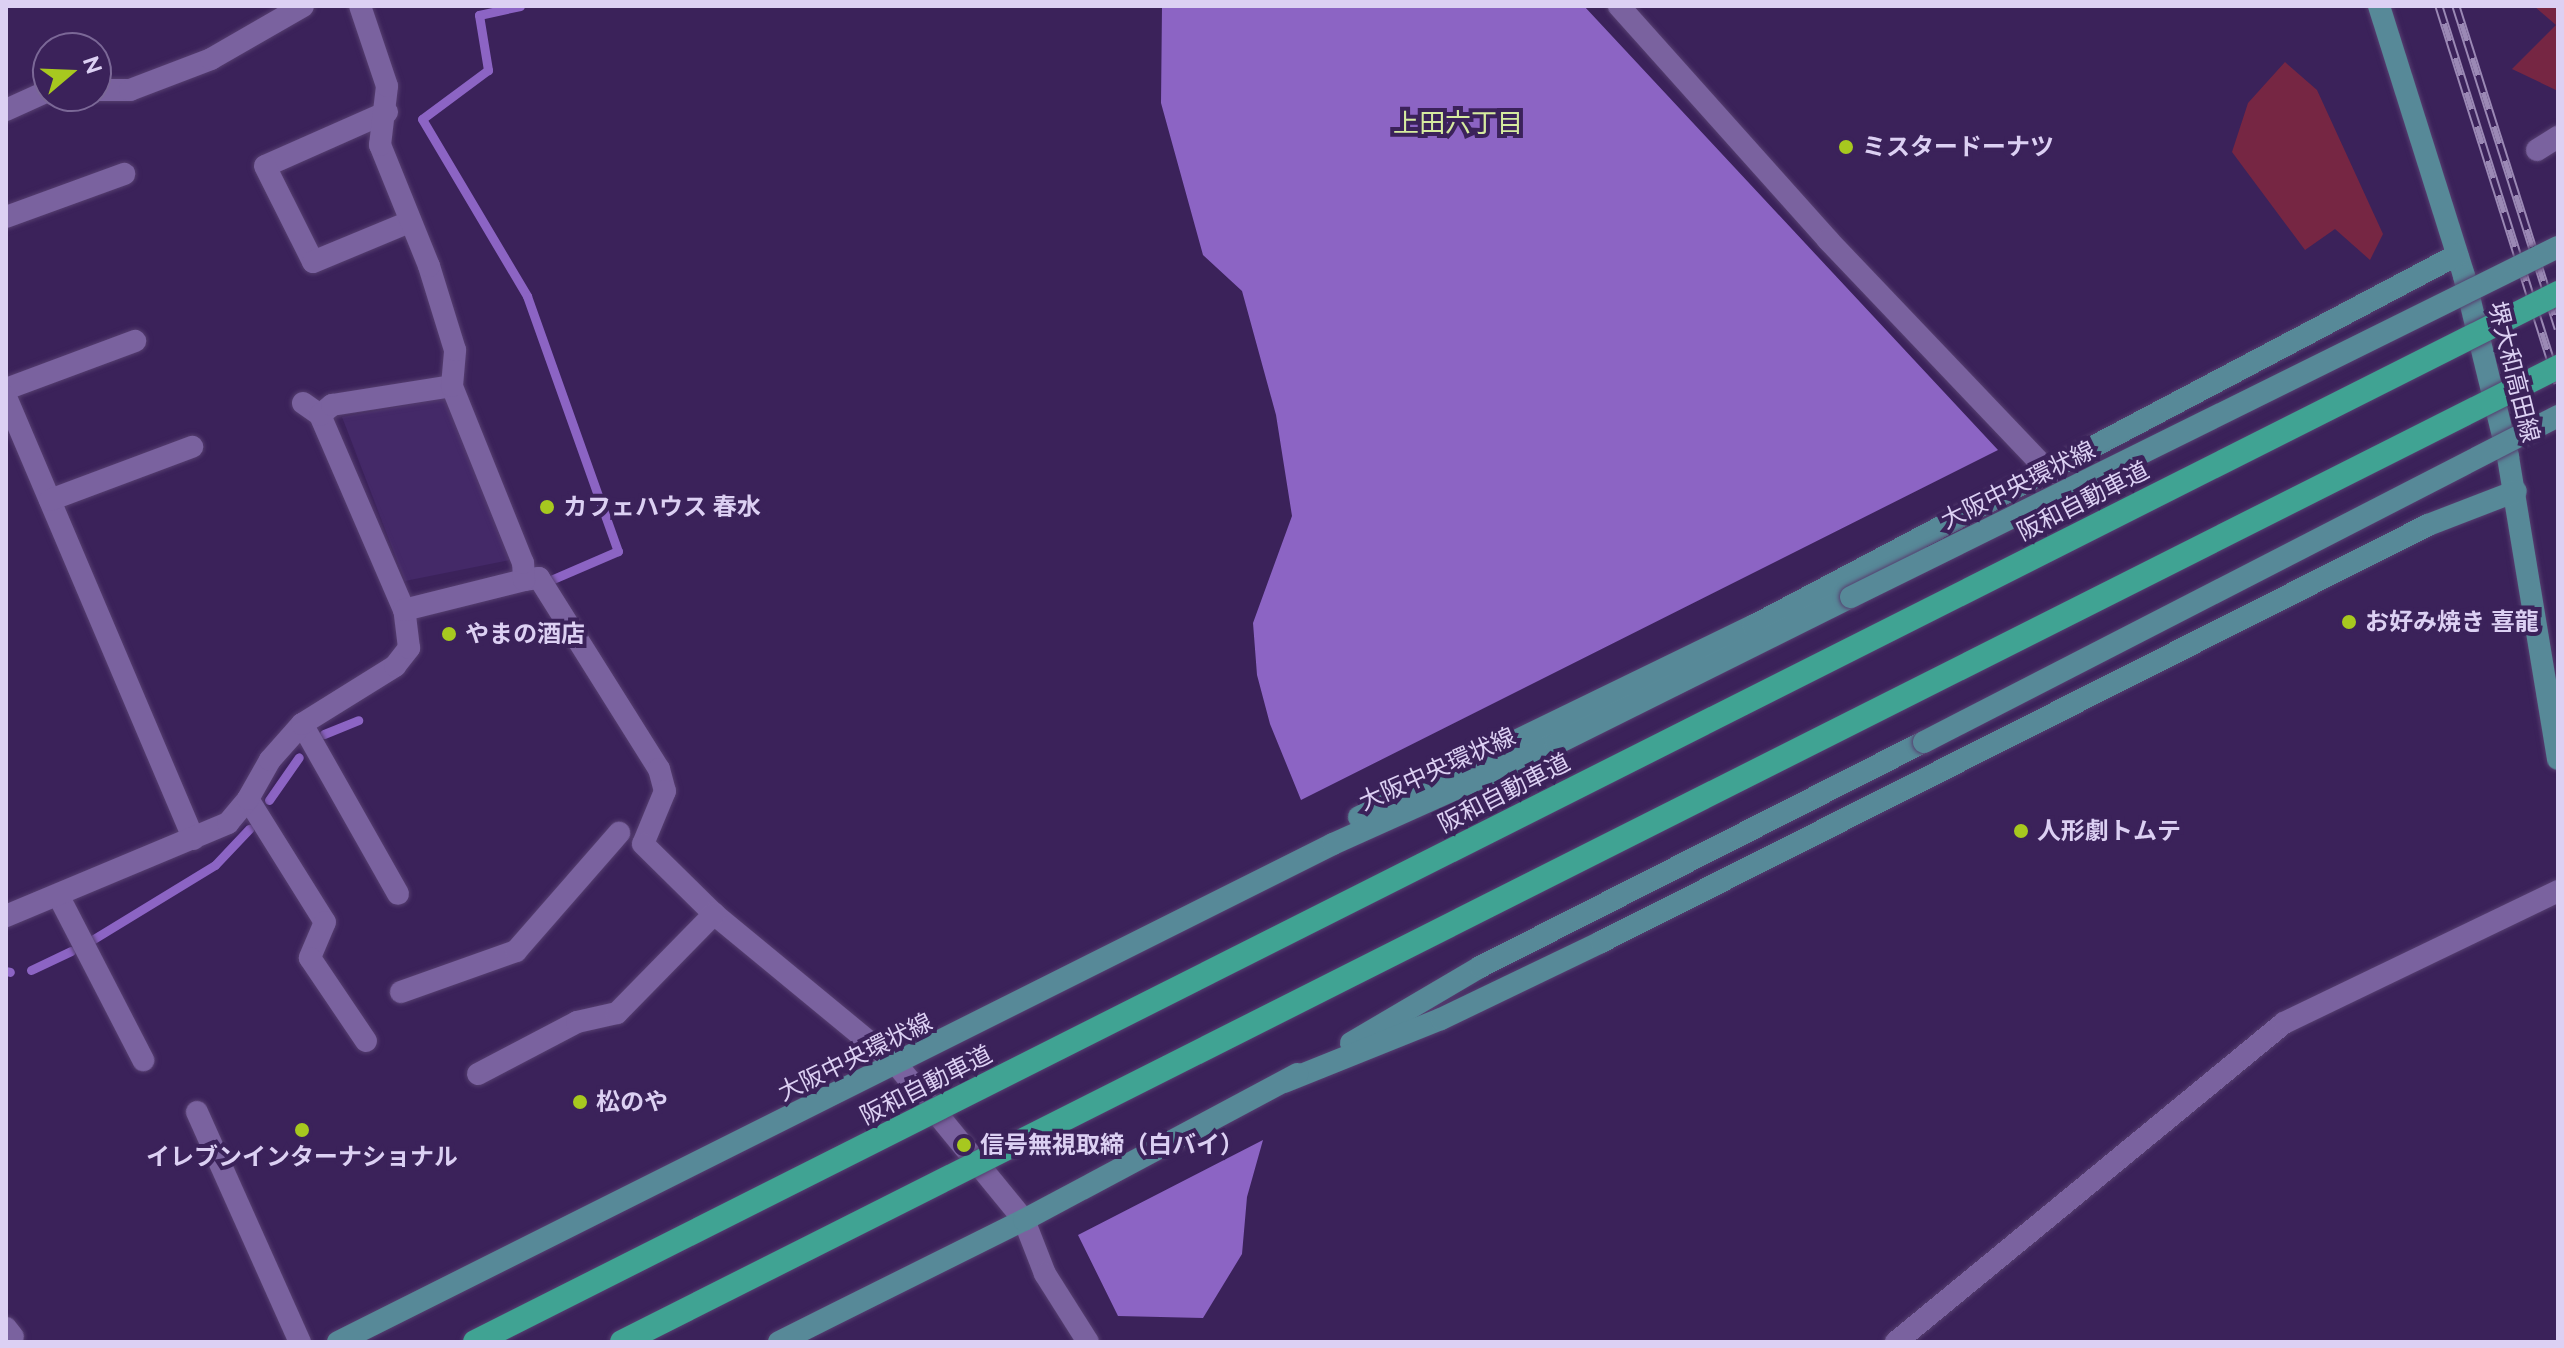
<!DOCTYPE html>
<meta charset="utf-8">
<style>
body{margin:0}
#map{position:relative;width:2564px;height:1348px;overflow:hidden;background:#3b225a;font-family:Raleway,"Noto Sans JP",sans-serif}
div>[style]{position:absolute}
.built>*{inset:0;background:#442968}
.green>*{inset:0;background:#762643}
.water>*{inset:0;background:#8c64c4}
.stream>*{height:9px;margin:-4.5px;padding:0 4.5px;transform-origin:4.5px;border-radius:4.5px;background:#8c64c4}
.roads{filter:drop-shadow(0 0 2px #563f70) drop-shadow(0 0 2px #563f70)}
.minor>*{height:22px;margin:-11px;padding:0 11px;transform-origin:11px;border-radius:11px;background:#7a629f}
.primary>*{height:22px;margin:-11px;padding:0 11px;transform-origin:11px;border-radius:11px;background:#578998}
.rail>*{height:9px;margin-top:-4.5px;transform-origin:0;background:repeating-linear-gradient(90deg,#3b225a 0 18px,#9b89b5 0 36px);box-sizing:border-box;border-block:2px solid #9b89b5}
.bridges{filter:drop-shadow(0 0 2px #563f70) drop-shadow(0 0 2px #563f70)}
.primary-bridge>*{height:22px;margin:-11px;padding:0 11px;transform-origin:11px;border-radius:11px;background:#578998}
.motorway-bridge>*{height:24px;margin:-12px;padding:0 12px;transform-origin:12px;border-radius:12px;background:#40a393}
.dots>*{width:22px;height:22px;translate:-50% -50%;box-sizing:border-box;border:4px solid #3b225a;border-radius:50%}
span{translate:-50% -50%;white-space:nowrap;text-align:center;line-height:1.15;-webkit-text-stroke:8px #3b225a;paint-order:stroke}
.poi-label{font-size:24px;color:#dcd0f3;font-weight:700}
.left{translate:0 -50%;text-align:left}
.street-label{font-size:24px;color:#dcd0f3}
.neighbourhood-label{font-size:26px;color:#d6eb9f}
.frame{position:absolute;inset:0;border:8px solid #dcd0f3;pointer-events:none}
.north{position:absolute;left:32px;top:32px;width:80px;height:80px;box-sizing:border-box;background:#3b225a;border:2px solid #7b6897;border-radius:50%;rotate:71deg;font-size:22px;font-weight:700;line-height:32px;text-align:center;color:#dcd0f3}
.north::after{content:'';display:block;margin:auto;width:28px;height:36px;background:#a7c81f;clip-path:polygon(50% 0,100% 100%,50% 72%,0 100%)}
</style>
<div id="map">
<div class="built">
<div style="clip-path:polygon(445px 398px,510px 560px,405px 581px,342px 417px)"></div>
</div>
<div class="green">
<div style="clip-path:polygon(2534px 6px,2558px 6px,2558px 91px,2512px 69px,2556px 25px)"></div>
<div style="clip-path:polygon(2285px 62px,2317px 90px,2383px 234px,2370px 260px,2335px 229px,2305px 250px,2232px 152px,2248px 103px)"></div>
</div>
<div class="water">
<div style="clip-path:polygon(1162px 6px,1584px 6px,1998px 450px,1301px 800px,1270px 724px,1257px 675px,1253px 623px,1292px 516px,1276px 415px,1242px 291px,1203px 255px,1161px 103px)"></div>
<div style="clip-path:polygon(1263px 1140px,1247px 1197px,1242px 1254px,1203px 1318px,1118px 1316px,1078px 1235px)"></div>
</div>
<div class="stream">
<div style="left:520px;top:6px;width:42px;rotate:167.6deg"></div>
<div style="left:479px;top:15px;width:56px;rotate:80.7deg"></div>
<div style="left:488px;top:70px;width:82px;rotate:143.4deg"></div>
<div style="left:422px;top:119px;width:206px;rotate:59.3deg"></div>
<div style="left:527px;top:296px;width:271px;rotate:70.4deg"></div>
<div style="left:618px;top:551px;width:71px;rotate:156.7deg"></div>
<div style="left:324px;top:734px;width:37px;rotate:-22deg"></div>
<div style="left:269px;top:800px;width:52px;rotate:-55.1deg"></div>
<div style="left:92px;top:940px;width:144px;rotate:-31.4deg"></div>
<div style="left:215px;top:865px;width:50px;rotate:-46.6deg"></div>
<div style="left:31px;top:970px;width:44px;rotate:-25.4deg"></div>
<div style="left:6px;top:971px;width:4px;rotate:14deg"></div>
</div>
<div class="roads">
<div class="minor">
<div style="left:1619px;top:6px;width:314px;rotate:48.2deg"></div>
<div style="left:1828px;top:240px;width:322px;rotate:46.4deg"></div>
<div style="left:96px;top:90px;width:34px"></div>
<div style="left:130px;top:90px;width:87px;rotate:-20.9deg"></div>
<div style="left:211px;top:59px;width:106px;rotate:-29.9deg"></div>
<div style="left:6px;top:110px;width:46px;rotate:-24.3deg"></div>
<div style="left:387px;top:112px;width:133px;rotate:156.1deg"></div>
<div style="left:265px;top:166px;width:107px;rotate:63.4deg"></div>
<div style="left:313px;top:262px;width:104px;rotate:-22.6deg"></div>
<div style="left:2537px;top:150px;width:25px;rotate:-32deg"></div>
<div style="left:6px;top:217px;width:126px;rotate:-20deg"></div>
<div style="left:6px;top:389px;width:138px;rotate:-20.4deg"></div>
<div style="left:6px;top:397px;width:480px;rotate:67deg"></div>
<div style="left:303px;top:403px;width:21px;rotate:35deg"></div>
<div style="left:50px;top:500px;width:152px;rotate:-20.5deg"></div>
<div style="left:524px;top:580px;width:15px;rotate:-8deg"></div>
<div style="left:539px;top:578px;width:226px;rotate:57.9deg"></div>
<div style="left:659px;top:769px;width:23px;rotate:75deg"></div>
<div style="left:665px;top:791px;width:57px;rotate:112.5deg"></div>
<div style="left:643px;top:844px;width:100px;rotate:44.6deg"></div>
<div style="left:714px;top:914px;width:237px;rotate:39.5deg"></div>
<div style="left:897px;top:1065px;width:200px;rotate:50.7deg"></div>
<div style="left:1024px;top:1220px;width:58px;rotate:68.7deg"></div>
<div style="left:1045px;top:1274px;width:80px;rotate:57.7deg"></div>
<div style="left:404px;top:610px;width:212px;rotate:-113.3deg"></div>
<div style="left:320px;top:415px;width:16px;rotate:-40deg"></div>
<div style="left:332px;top:405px;width:121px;rotate:-9deg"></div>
<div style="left:302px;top:724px;width:195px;rotate:60.5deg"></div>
<div style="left:248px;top:799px;width:145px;rotate:58deg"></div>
<div style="left:325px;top:922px;width:39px;rotate:113deg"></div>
<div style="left:310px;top:958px;width:100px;rotate:56deg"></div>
<div style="left:58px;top:895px;width:186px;rotate:62.7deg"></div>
<div style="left:6px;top:916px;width:241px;rotate:-22.7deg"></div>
<div style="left:228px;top:823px;width:31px;rotate:-50deg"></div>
<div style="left:248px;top:799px;width:45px;rotate:-60.6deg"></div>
<div style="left:270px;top:760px;width:48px;rotate:-48.4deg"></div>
<div style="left:302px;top:724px;width:110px;rotate:-31.9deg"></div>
<div style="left:395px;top:666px;width:23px;rotate:-52deg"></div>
<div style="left:409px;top:648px;width:38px;rotate:-97deg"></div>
<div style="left:404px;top:610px;width:124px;rotate:-14deg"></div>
<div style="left:524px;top:580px;width:17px;rotate:-93deg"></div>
<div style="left:523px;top:563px;width:191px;rotate:-111.9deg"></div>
<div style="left:452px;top:386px;width:36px;rotate:-85deg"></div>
<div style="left:455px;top:350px;width:88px;rotate:-107.2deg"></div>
<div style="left:429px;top:266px;width:131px;rotate:-112deg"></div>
<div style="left:380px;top:145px;width:59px;rotate:-83.2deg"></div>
<div style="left:387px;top:86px;width:84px;rotate:-108.6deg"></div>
<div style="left:401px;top:992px;width:122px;rotate:-19.6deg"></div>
<div style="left:516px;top:951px;width:157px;rotate:-48.9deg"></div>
<div style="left:478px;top:1074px;width:112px;rotate:-27.7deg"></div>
<div style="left:577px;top:1022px;width:41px;rotate:-12.7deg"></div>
<div style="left:617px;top:1013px;width:139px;rotate:-45.6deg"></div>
<div style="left:197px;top:1112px;width:252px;rotate:65.9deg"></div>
<div style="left:6px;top:1328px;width:11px;rotate:52deg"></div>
<div style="left:1896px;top:1342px;width:502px;rotate:-39.43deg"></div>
<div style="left:2284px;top:1023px;width:304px;rotate:-25.7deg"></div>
</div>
<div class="primary">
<div style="left:2379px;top:6px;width:283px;rotate:72.5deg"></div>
<div style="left:2464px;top:276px;width:186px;rotate:76.3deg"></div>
<div style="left:2508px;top:457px;width:306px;rotate:80.6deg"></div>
<div style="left:1359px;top:817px;width:438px;rotate:-25.9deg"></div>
<div style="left:1753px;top:626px;width:796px;rotate:-27.79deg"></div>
<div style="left:1351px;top:1043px;width:150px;rotate:-30.5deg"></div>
<div style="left:1480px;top:967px;width:498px;rotate:-26.9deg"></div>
<div style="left:1284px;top:1082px;width:169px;rotate:-21.9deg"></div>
<div style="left:1441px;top:1019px;width:178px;rotate:-25.7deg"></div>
<div style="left:1601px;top:942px;width:926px;rotate:-26.76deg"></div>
<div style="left:2428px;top:525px;width:94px;rotate:-21.1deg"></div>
<div style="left:338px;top:1342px;width:1113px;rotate:-26.59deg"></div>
<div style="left:1333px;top:844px;width:244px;rotate:-24.2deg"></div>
<div style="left:1556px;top:744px;width:330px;rotate:-26.5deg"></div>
<div style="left:779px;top:1342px;width:274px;rotate:-26.5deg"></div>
<div style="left:1024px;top:1220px;width:310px;rotate:-28.1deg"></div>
</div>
</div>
<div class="rail">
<div style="left:2439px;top:6px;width:395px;rotate:72.5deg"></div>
<div style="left:2456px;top:6px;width:338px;rotate:72.4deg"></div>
</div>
<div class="bridges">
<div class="primary-bridge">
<div style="left:1851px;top:597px;width:789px;rotate:-26.34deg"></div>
<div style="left:1924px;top:742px;width:713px;rotate:-27.21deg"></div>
</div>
<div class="motorway-bridge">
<div style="left:475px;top:1342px;width:2332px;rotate:-26.73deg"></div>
<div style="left:622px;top:1342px;width:2168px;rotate:-26.73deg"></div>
</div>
</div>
<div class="dots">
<div style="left:1846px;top:147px;background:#a7c81f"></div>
<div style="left:547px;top:507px;background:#a7c81f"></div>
<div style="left:2349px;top:622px;background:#a7c81f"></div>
<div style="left:449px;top:634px;background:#a7c81f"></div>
<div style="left:2021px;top:831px;background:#a7c81f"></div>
<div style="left:580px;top:1102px;background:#a7c81f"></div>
<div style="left:302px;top:1130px;background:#a7c81f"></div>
<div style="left:964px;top:1145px;background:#a7c81f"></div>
</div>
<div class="poi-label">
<span class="left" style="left:1862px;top:147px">ミスタードーナツ</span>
<span class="left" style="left:563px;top:507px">カフェハウス 春水</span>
<span class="left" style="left:2365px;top:622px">お好み焼き 喜龍</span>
<span class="left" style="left:465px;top:634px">やまの酒店</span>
<span class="left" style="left:2037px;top:831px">人形劇トムテ</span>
<span class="left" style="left:596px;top:1102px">松のや</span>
<span class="left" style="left:980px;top:1145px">信号無視取締（白バイ）</span>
<span style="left:302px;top:1157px">イレブンインターナショナル</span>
</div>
<div class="street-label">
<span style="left:2514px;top:372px;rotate:76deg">堺大和高田線</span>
<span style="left:2018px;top:485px;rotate:-26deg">大阪中央環状線</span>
<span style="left:2083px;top:501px;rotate:-27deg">阪和自動車道</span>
<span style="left:1437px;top:769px;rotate:-24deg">大阪中央環状線</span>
<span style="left:1504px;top:793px;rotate:-27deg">阪和自動車道</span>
<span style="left:855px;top:1057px;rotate:-26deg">大阪中央環状線</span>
<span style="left:926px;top:1085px;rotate:-27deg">阪和自動車道</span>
</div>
<div class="neighbourhood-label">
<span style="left:1458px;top:124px">上田六丁目</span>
</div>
<div class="frame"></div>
<div class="north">N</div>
</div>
